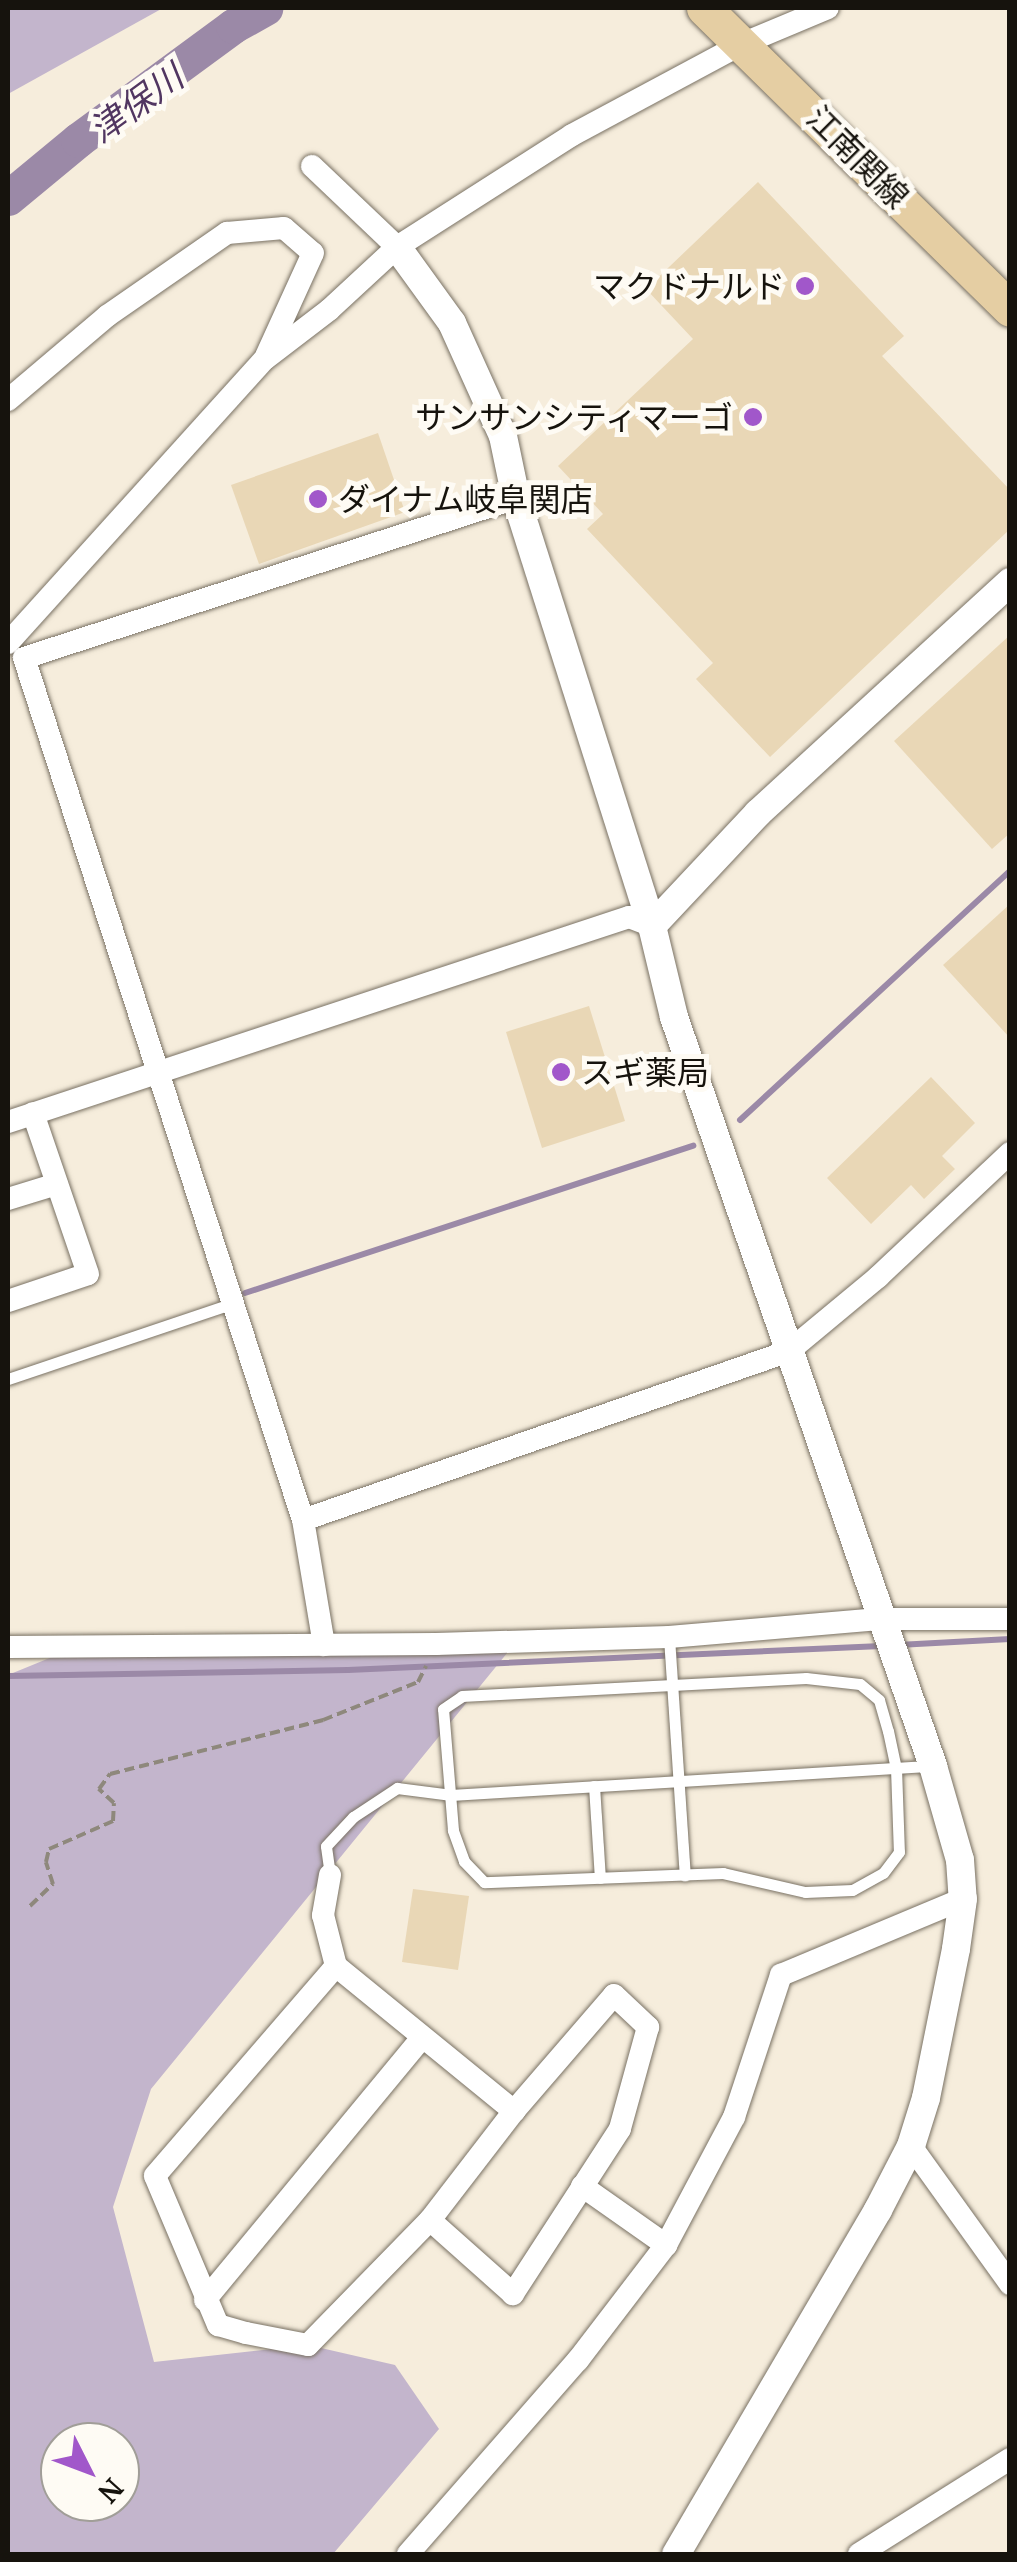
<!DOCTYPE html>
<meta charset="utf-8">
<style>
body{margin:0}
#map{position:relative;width:1017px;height:2562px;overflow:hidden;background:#f6eddc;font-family:"PT Serif","Noto Sans JP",serif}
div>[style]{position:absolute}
.green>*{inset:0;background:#c3b5cc}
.stream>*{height:6px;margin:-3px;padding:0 3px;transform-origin:3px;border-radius:3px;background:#9b89a7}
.river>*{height:35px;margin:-17.5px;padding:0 17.5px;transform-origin:17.5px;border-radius:17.5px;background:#9b89a7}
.building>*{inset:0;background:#e9d7b6}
.path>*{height:4px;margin-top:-2px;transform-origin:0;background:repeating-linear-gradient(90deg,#8e887c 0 10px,transparent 0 15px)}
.roads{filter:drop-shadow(0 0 2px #797163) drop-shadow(0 0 2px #797163)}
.service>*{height:11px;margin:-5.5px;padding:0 5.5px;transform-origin:5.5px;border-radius:5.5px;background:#fff}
.minor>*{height:22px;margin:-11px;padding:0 11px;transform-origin:11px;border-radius:11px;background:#fff}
.tertiary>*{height:28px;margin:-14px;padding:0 14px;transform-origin:14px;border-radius:14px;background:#fff}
.primary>*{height:35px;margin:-17.5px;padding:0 17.5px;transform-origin:17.5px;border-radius:17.5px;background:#e5cea3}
.dots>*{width:28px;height:28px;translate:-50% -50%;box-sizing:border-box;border:5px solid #fefbf4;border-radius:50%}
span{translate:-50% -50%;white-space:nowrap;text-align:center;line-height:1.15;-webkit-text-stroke:10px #fefbf4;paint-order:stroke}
.street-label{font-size:32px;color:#16130d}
.poi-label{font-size:32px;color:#16130d}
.right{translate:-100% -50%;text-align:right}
.left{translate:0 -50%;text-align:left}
.water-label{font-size:35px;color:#513661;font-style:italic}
.frame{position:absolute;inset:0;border:10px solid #16130d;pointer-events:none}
.north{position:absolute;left:40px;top:2422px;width:100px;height:100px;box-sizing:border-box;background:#fefbf4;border:2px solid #a19e98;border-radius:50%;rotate:132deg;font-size:28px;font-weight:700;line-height:40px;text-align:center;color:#16130d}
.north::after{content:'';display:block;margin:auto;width:35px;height:45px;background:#a157ca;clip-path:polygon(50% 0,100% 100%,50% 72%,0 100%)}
</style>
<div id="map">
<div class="green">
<div style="clip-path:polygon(8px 8px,163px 8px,8px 94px)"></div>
<div style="clip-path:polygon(evenodd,517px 1641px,151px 2089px,113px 2207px,154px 2362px,308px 2345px,395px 2365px,439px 2429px,333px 2554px,8px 2554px,8px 1675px,74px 1648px,517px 1641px,60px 2442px,120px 2442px,120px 2502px,60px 2502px,60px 2442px)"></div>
</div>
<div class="stream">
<div style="left:740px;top:1120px;width:367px;rotate:-42.7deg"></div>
<div style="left:245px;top:1293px;width:472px;rotate:-18.2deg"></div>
<div style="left:898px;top:1645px;width:112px;rotate:-3.1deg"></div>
<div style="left:8px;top:1676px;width:340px;rotate:-1deg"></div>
<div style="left:348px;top:1670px;width:534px;rotate:-2.58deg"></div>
</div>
<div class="river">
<div style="left:8px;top:198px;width:91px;rotate:-39.6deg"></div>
<div style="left:78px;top:140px;width:192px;rotate:-36.3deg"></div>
<div style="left:233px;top:26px;width:37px;rotate:-29deg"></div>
</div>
<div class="building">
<div style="clip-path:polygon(758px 182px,904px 336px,882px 356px,1010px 490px,1010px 529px,770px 757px,696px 679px,713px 663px,587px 529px,603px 514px,558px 466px,693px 339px,646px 289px)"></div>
<div style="clip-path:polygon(378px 433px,405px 512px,259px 564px,231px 485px)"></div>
<div style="clip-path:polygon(1010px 635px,1010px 833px,992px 849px,894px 741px)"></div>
<div style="clip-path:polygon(1010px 904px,1010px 1038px,943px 965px)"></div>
<div style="clip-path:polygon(589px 1006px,625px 1121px,542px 1148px,506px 1032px)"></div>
<div style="clip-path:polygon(931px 1077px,975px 1123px,942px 1156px,955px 1169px,924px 1199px,911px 1185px,871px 1224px,827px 1178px)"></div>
<div style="clip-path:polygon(413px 1889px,469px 1896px,458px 1970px,402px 1962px)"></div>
</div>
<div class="path">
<div style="left:30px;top:1906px;width:32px;rotate:-44deg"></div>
<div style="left:53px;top:1884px;width:23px;rotate:-108deg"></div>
<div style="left:46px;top:1862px;width:13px;rotate:-77deg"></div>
<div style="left:49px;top:1849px;width:70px;rotate:-23.6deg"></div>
<div style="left:113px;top:1821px;width:18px;rotate:-87deg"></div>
<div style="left:114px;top:1803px;width:21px;rotate:-137deg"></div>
<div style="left:99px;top:1789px;width:19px;rotate:-54deg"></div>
<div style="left:110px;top:1774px;width:220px;rotate:-14.2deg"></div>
<div style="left:323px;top:1720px;width:102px;rotate:-21.8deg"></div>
<div style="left:418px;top:1682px;width:18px;rotate:-63deg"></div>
</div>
<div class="roads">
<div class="service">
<div style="left:8px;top:1379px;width:238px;rotate:-18.6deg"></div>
<div style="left:669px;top:1637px;width:239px;rotate:86.2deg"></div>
<div style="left:806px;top:1678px;width:54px;rotate:6.3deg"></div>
<div style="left:860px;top:1684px;width:25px;rotate:40deg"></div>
<div style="left:879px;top:1700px;width:32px;rotate:74deg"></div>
<div style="left:888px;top:1731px;width:38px;rotate:78deg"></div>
<div style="left:896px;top:1768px;width:84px;rotate:88deg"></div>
<div style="left:899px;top:1852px;width:26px;rotate:127deg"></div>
<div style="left:883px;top:1873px;width:35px;rotate:151deg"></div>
<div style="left:852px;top:1890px;width:47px;rotate:177.6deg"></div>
<div style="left:805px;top:1892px;width:84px;rotate:-167deg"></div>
<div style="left:723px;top:1873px;width:239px;rotate:177.8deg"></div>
<div style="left:484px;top:1882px;width:29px;rotate:-134deg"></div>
<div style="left:464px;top:1861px;width:33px;rotate:-110deg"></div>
<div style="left:453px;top:1830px;width:121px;rotate:-94.7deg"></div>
<div style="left:443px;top:1709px;width:23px;rotate:-34deg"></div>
<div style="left:462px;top:1696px;width:344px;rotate:-3deg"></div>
<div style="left:594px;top:1786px;width:92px;rotate:86.3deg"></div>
<div style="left:330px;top:1875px;width:29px;rotate:-98deg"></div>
<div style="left:326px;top:1846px;width:40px;rotate:-47deg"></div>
<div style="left:353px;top:1817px;width:53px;rotate:-33.4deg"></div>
<div style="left:397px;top:1788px;width:55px;rotate:7.3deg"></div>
<div style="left:452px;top:1795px;width:479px;rotate:-3.5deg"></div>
</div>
<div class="minor">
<div style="left:312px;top:166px;width:117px;rotate:43.6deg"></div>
<div style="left:8px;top:400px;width:130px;rotate:-40.3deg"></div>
<div style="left:107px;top:316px;width:146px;rotate:-34.7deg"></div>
<div style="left:227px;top:233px;width:57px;rotate:-5deg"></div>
<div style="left:284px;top:228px;width:38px;rotate:41deg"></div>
<div style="left:313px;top:253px;width:113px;rotate:114.5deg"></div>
<div style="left:8px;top:643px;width:383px;rotate:-47.9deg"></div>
<div style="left:265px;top:359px;width:81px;rotate:-37.4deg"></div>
<div style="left:329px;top:310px;width:93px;rotate:-42.8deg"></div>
<div style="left:397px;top:247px;width:208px;rotate:-32.6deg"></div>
<div style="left:572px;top:135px;width:193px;rotate:-28.2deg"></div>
<div style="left:742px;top:44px;width:93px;rotate:-22.7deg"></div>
<div style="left:8px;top:1122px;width:654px;rotate:-18.27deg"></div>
<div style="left:629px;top:917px;width:25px;rotate:21deg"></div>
<div style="left:8px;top:1199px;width:51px;rotate:-17deg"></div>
<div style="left:8px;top:1301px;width:84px;rotate:-18.6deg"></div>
<div style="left:88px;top:1274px;width:170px;rotate:-108.9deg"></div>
<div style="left:303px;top:1520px;width:515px;rotate:-19.17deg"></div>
<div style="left:789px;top:1351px;width:116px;rotate:-39.7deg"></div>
<div style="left:878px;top:1277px;width:181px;rotate:-43.2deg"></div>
<div style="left:324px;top:1645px;width:127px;rotate:-99.5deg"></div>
<div style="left:303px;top:1520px;width:906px;rotate:-107.93deg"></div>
<div style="left:24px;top:658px;width:517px;rotate:-18.01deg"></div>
<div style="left:8px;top:1647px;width:428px;rotate:-0.4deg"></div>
<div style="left:436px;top:1644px;width:233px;rotate:-1.7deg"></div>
<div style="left:669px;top:1637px;width:211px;rotate:-4.9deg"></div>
<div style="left:879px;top:1619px;width:131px"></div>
<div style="left:330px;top:1875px;width:41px;rotate:99.9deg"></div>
<div style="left:323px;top:1915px;width:53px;rotate:75.7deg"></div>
<div style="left:336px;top:1966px;width:230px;rotate:39.2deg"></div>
<div style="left:336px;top:1966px;width:277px;rotate:130.8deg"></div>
<div style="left:155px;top:2176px;width:162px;rotate:67.1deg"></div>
<div style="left:218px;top:2325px;width:29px;rotate:16deg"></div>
<div style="left:246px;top:2333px;width:63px;rotate:11deg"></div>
<div style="left:308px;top:2345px;width:175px;rotate:-45.7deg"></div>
<div style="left:430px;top:2220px;width:138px;rotate:-52.4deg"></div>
<div style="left:514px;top:2111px;width:153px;rotate:-49.2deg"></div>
<div style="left:614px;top:1995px;width:47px;rotate:43.3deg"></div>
<div style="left:648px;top:2027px;width:106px;rotate:105.4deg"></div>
<div style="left:620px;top:2129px;width:197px;rotate:123deg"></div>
<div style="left:513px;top:2294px;width:111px;rotate:-138.3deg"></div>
<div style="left:911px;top:2146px;width:170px;rotate:54.3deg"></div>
<div style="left:582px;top:2186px;width:103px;rotate:35.1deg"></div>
<div style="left:205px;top:2300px;width:339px;rotate:-50.4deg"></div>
<div style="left:408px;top:2554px;width:258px;rotate:-48.8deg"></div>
<div style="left:578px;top:2360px;width:145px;rotate:-52.6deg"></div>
<div style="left:666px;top:2245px;width:145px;rotate:-62deg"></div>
<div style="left:734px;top:2117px;width:150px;rotate:-71.7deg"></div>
<div style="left:781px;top:1975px;width:197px;rotate:-22.7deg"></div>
<div style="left:859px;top:2554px;width:178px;rotate:-32.2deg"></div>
</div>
<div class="tertiary">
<div style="left:397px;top:247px;width:94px;rotate:54.1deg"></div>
<div style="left:452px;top:323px;width:124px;rotate:65.7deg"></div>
<div style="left:503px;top:436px;width:63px;rotate:78.2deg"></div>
<div style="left:516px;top:498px;width:449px;rotate:72.4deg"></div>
<div style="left:652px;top:926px;width:94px;rotate:76.4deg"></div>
<div style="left:674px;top:1017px;width:793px;rotate:70.92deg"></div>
<div style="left:933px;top:1766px;width:98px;rotate:74deg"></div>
<div style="left:960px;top:1860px;width:39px;rotate:86deg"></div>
<div style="left:963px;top:1899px;width:50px;rotate:98deg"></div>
<div style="left:956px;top:1949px;width:152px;rotate:101.4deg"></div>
<div style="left:926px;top:2098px;width:50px;rotate:107.4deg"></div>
<div style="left:911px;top:2146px;width:72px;rotate:117.3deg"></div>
<div style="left:878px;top:2210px;width:399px;rotate:120.4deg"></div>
<div style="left:652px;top:926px;width:155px;rotate:-46.8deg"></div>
<div style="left:758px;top:813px;width:342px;rotate:-42.5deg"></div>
</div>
<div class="primary">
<div style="left:704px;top:8px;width:429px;rotate:44.5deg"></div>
</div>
</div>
<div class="dots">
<div style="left:805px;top:286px;background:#a157ca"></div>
<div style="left:753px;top:417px;background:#a157ca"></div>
<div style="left:318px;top:499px;background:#a157ca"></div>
<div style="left:561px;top:1072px;background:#a157ca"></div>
</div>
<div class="street-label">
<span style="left:858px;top:157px;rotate:45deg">江南関線</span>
</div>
<div class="poi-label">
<span class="right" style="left:785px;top:286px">マクドナルド</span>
<span class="right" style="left:733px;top:417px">サンサンシティマーゴ</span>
<span class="left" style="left:338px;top:499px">ダイナム岐阜関店</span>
<span class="left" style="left:581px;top:1072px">スギ薬局</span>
</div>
<div class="water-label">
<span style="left:136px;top:103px;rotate:-36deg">津保川</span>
</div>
<div class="frame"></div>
<div class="north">N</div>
</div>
